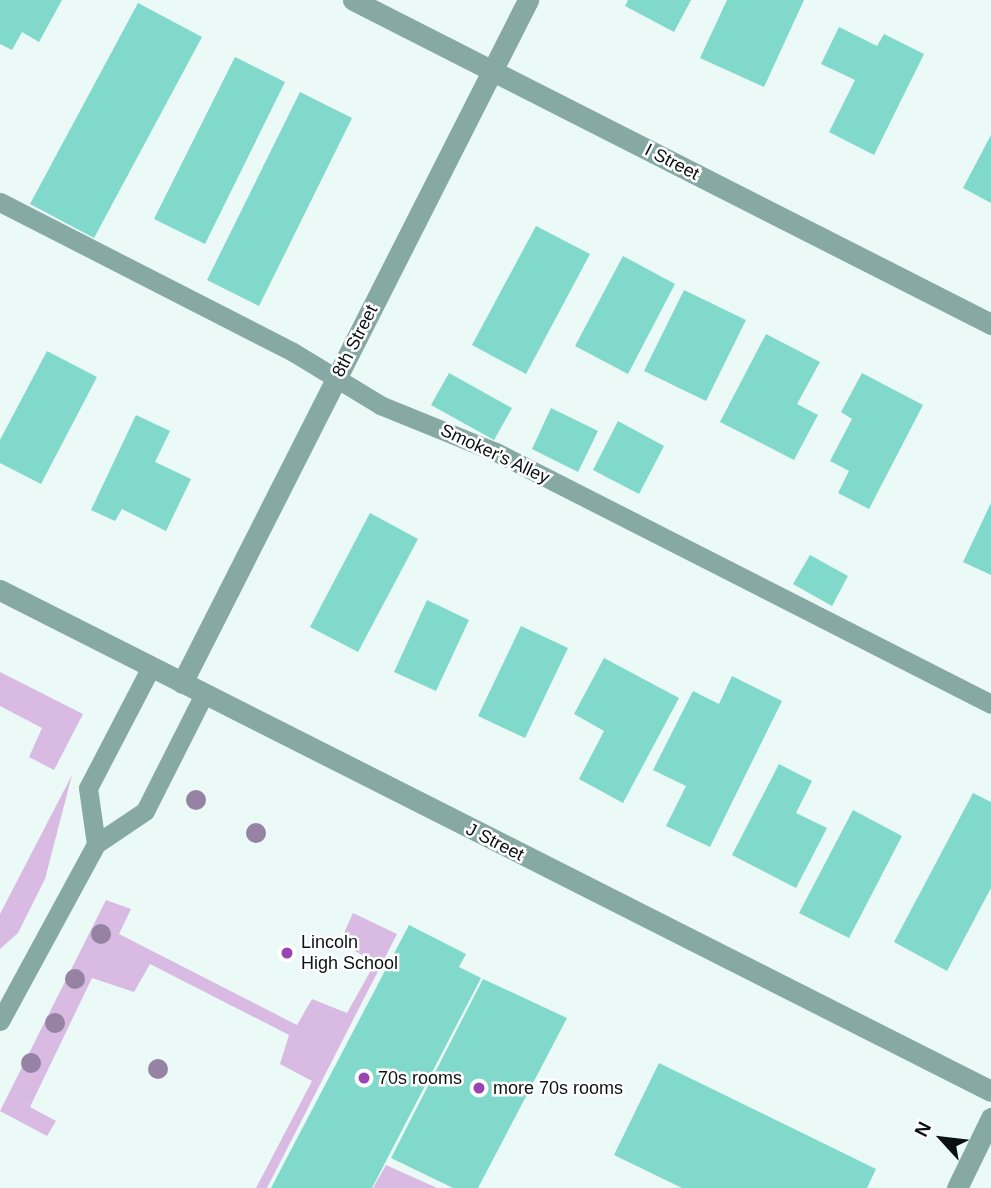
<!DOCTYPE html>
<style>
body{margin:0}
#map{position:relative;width:991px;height:1188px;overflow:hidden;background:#ebfaf7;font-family:Helvetica,sans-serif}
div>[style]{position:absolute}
.green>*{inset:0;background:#d8bae3}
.building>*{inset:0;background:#81d9cb}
.lane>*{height:19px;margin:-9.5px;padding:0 9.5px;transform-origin:9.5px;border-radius:9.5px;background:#86a9a3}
.street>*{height:21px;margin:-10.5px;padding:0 10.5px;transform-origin:10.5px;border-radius:10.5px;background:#86a9a3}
.trees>*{width:20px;height:20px;margin:-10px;border-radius:50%;background:#9682a3}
.dots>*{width:19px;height:19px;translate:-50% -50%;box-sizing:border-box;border:4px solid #fff;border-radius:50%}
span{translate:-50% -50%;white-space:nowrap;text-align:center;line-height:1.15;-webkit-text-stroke:5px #fff;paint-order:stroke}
.street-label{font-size:18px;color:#0b1110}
.poi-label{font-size:18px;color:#0b1110}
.left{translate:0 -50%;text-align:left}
.north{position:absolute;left:907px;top:1104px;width:70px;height:70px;-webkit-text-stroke:5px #fff;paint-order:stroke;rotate:297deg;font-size:19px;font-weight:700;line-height:28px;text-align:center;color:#0b1110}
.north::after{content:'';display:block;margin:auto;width:24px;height:32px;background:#0b1110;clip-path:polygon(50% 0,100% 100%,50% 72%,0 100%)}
</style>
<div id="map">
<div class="green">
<div style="clip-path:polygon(0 672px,83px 714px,54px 770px,29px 757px,42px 728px,0 706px)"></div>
<div style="clip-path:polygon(72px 775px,45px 879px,18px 933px,0 949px,0 914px)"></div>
<div style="clip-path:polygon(106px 900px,131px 909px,119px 934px,297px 1025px,312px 999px,347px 1013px,375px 963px,340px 942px,353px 913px,397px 934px,267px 1188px,256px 1188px,312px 1081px,280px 1064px,289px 1035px,150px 964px,134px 992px,92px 978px,30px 1107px,56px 1121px,47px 1136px,0 1111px)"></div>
<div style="clip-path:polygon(386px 1165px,437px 1188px,373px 1188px)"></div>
</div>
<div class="building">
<div style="clip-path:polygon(0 0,62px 0,39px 42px,22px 32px,12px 50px,0 44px)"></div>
<div style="clip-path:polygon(628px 0,691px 0,674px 32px,625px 6px)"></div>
<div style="clip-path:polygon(727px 0,804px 0,764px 87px,700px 58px)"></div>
<div style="clip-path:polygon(138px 3px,202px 37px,94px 238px,30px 204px)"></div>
<div style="clip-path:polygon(839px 27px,877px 46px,884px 34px,924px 54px,874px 155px,829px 132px,855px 80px,821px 64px)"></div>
<div style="clip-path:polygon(235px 57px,285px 82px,205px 244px,154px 219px)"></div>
<div style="clip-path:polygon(300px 92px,352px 118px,259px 306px,207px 280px)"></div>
<div style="clip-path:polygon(991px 135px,991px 203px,963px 188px)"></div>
<div style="clip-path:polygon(536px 226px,590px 254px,526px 374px,472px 345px)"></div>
<div style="clip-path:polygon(623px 256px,675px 284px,628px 374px,575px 346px)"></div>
<div style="clip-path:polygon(684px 290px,746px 320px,706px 401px,644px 371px)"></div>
<div style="clip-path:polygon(766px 334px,820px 362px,797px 404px,818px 415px,794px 460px,720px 422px)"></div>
<div style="clip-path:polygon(47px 351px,97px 377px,41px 484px,0 463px,0 440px)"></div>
<div style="clip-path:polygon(449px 373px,512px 408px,494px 440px,431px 405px)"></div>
<div style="clip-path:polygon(862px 373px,923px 405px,869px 509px,838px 493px,849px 471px,830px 461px,852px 419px,841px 412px)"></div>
<div style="clip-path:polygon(551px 408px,598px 431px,578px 472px,532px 449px)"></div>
<div style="clip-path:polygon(136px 415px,170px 431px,155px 462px,191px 479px,166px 531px,122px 509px,115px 521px,91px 510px)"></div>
<div style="clip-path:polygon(618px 421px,664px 446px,639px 494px,593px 470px)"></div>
<div style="clip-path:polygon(991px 503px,991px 575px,963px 562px)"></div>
<div style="clip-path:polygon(370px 513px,418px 539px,358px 652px,310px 627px)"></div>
<div style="clip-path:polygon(810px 555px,848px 576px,832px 606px,793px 584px)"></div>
<div style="clip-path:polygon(427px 600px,469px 620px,436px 691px,394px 672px)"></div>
<div style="clip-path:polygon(521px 626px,568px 648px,525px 738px,478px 716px)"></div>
<div style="clip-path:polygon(604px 658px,679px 698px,623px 803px,579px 779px,604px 731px,574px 714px)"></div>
<div style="clip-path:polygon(732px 676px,782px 701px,710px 847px,666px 826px,686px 786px,653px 770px,693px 691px,719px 704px)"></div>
<div style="clip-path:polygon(779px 764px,812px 781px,796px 813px,827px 828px,796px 888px,732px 855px)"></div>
<div style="clip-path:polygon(973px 793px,991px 802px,991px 888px,947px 971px,894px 942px)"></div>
<div style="clip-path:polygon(853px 810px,902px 836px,849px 938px,799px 913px)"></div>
<div style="clip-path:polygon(409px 925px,466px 954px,459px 967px,481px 978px,372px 1188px,271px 1188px)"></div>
<div style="clip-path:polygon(483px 979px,567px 1018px,478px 1188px,453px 1188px,391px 1158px)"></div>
<div style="clip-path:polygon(659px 1063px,876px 1169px,867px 1188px,682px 1188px,614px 1155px)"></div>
</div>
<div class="lane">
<div style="left:0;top:202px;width:329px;rotate:27.1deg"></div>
<div style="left:293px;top:352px;width:102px;rotate:31.3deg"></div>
<div style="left:380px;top:405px;width:125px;rotate:22.1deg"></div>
<div style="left:496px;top:452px;width:555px;rotate:26.98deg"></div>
<div style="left:151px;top:667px;width:136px;rotate:117.5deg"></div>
<div style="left:88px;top:788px;width:57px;rotate:81.9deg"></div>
<div style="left:96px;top:844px;width:59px;rotate:-34deg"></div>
<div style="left:145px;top:811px;width:131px;rotate:-63.2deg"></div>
<div style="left:0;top:1021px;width:201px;rotate:-61.5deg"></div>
</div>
<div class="street">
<div style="left:353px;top:0;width:716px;rotate:26.92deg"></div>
<div style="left:0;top:590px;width:1110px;rotate:26.82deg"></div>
<div style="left:182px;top:683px;width:766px;rotate:-63.13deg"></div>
<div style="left:957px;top:1188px;width:78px;rotate:-64.1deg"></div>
</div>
<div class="trees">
<div style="left:196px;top:800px"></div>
<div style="left:256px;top:833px"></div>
<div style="left:101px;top:934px"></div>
<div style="left:75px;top:979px"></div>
<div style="left:55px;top:1023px"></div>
<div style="left:31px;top:1063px"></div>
<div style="left:158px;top:1069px"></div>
</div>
<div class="dots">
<div style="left:287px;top:953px;background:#9844b3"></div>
<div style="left:364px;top:1078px;background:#9844b3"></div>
<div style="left:479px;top:1088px;background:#9844b3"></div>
</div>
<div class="street-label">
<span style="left:672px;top:162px;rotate:27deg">I Street</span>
<span style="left:355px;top:341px;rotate:-63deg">8th Street</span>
<span style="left:495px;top:454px;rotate:25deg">Smoker's Alley</span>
<span style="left:495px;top:842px;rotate:27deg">J Street</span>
</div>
<div class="poi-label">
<span class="left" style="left:301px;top:953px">Lincoln<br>High School</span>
<span class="left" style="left:378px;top:1078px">70s rooms</span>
<span class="left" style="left:493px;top:1088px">more 70s rooms</span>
</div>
<div class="north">N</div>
</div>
